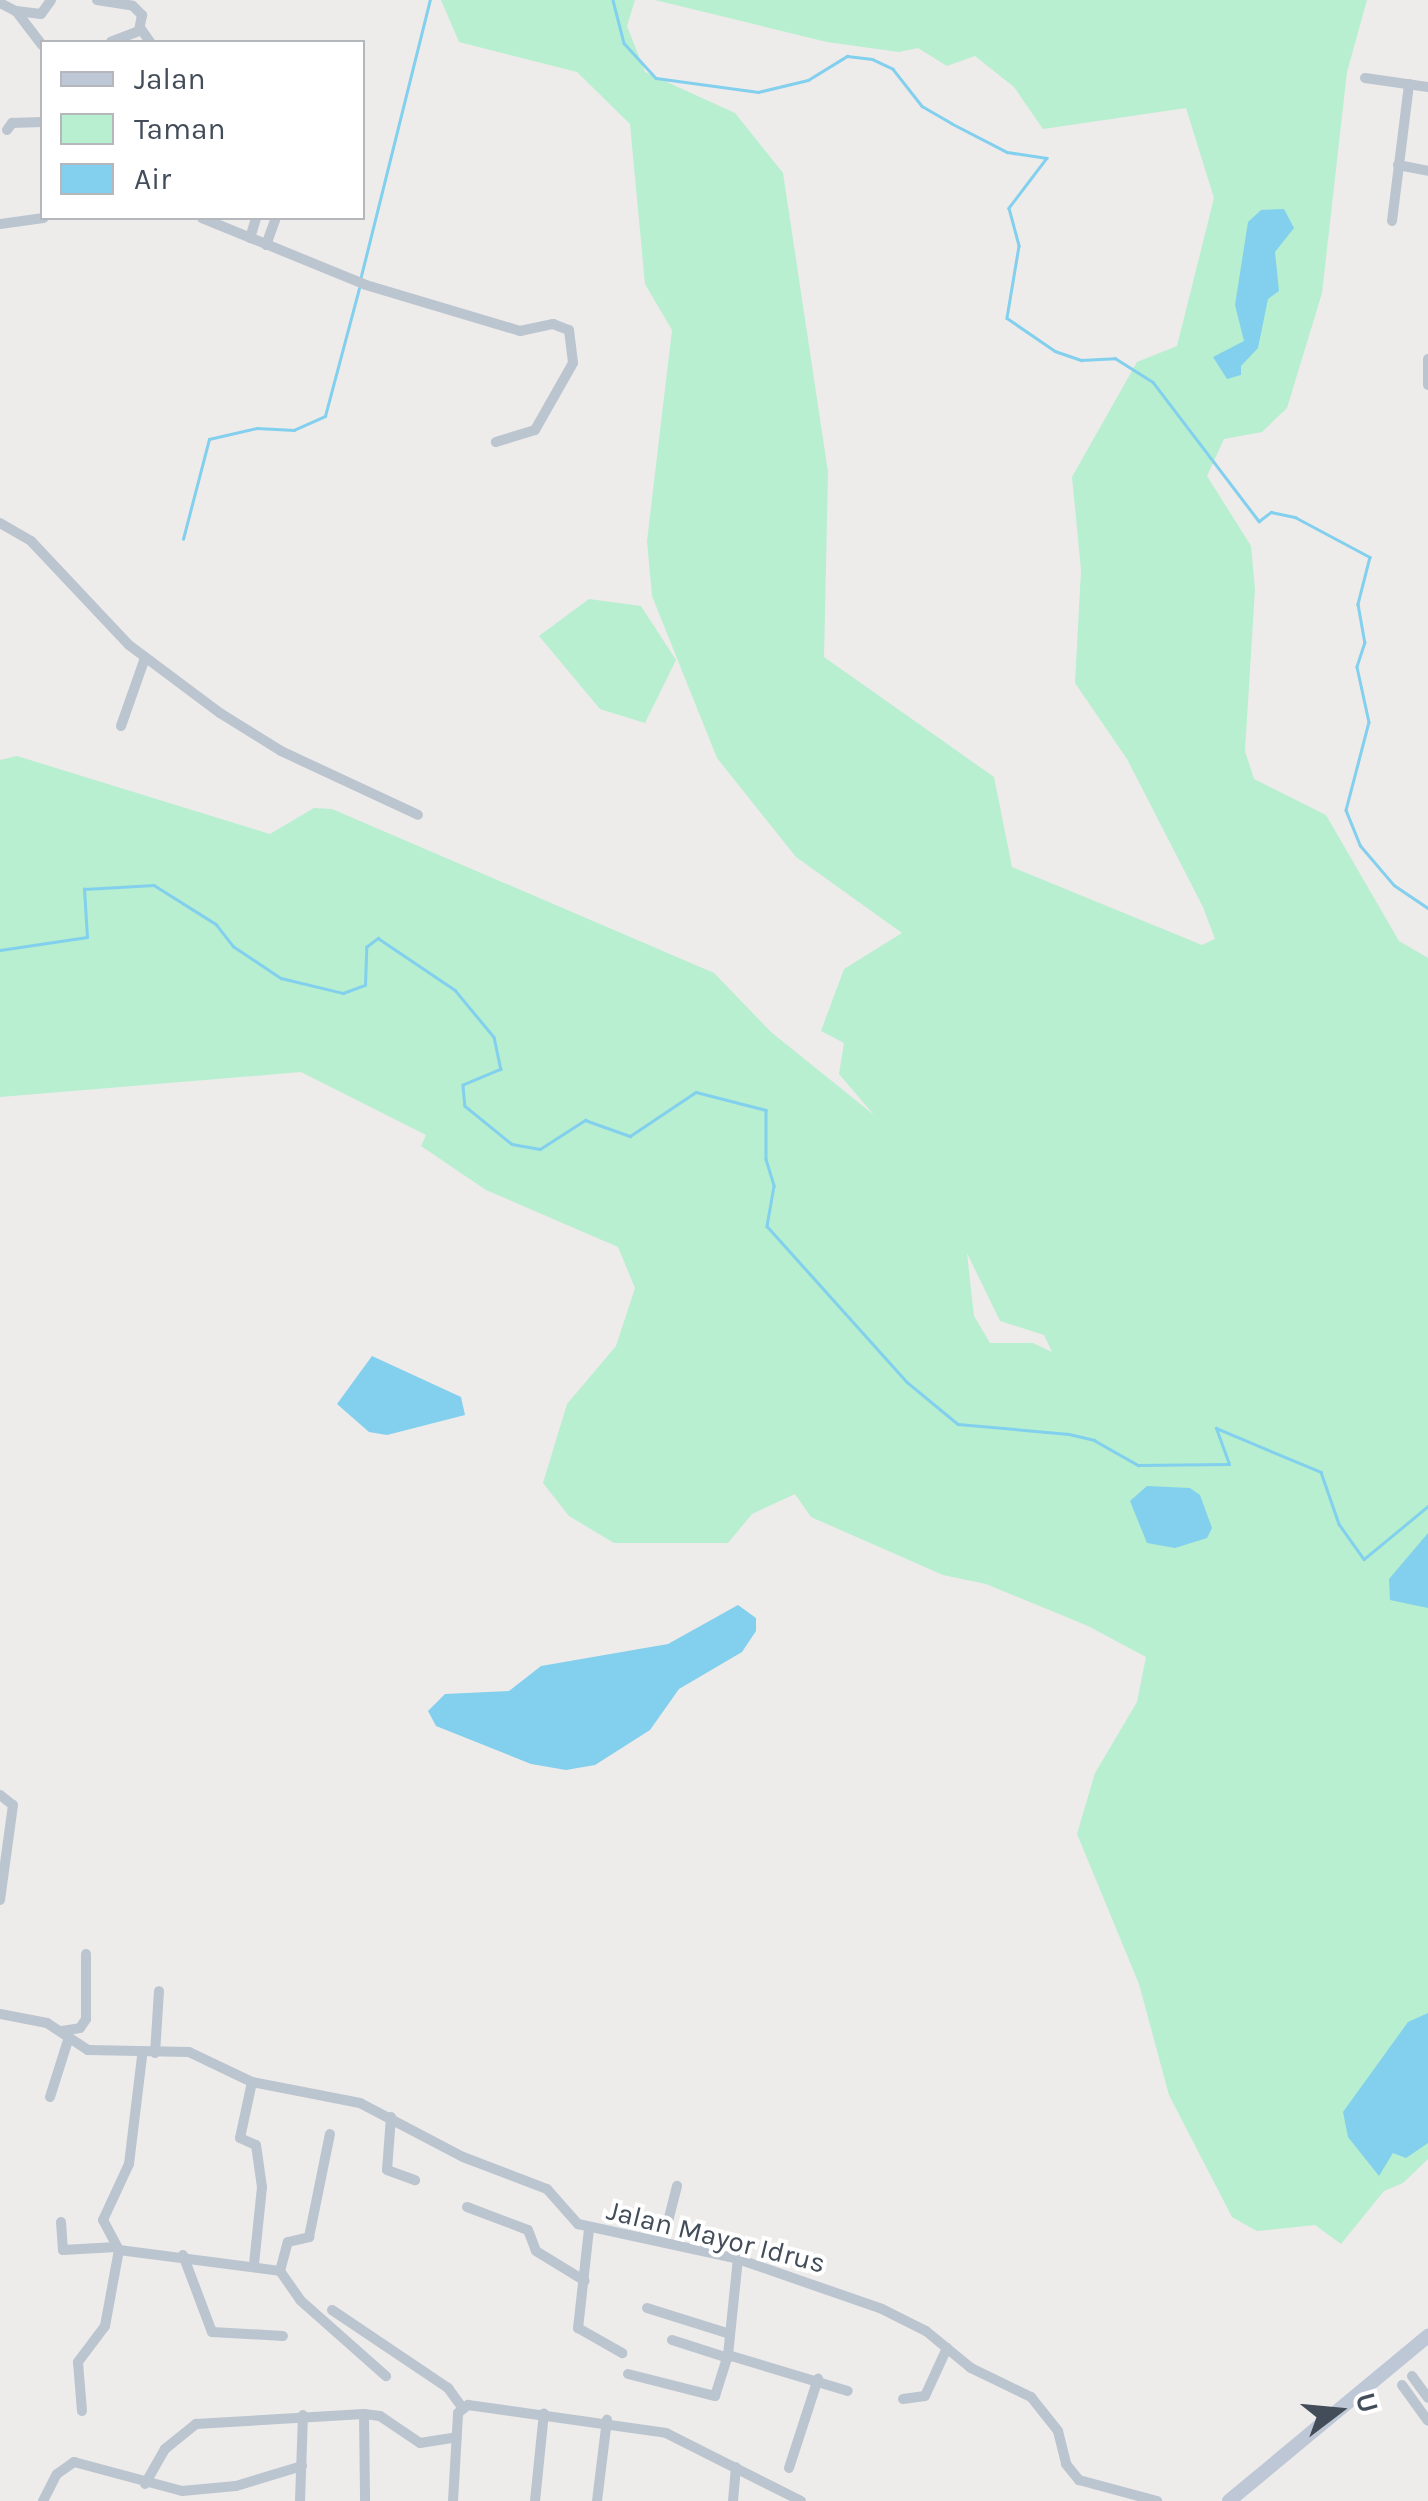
<!DOCTYPE html>
<style>
body{margin:0}
#map{position:relative;width:1428px;height:2501px;overflow:hidden;background:#eeebeb;font-family:Karla,sans-serif}
div>[style]{position:absolute}
.green>*{inset:0;background:#b7efd0}
.water>*{inset:0;background:#82d0ed}
.stream>*{height:2.5px;margin:-1.25px;padding:0 1.25px;transform-origin:1.25px;border-radius:1.25px;background:#82d0ed}
.street>*{height:10px;margin:-5px;padding:0 5px;transform-origin:5px;border-radius:5px;background:#bbc5cf}
.secondary>*{height:14px;margin:-7px;padding:0 7px;transform-origin:7px;border-radius:7px;background:#bdc7d6}
span{translate:-50% -50%;white-space:nowrap;text-align:center;line-height:1.15;-webkit-text-stroke:8px #fff;paint-order:stroke}
.street-label{font-size:28px;color:#434d59}
.legend{position:absolute;left:40px;top:40px;width:325px;height:180px;box-sizing:border-box;background:#fff;border:2px solid #b4b8bd;margin:0;padding:12px 18px;list-style:none;font-size:30px;color:#434d59}
.legend li{display:flex;align-items:center;gap:20px;height:50px}
.legend b{width:50px;border:2px solid #b4b8bd}
.north{position:absolute;left:1288px;top:2361px;width:100px;height:100px;-webkit-text-stroke:8px #fff;paint-order:stroke;rotate:74deg;font-size:28px;font-weight:700;line-height:40px;text-align:center;color:#434d59}
.north::after{content:'';display:block;margin:auto;width:35px;height:45px;background:#434d59;clip-path:polygon(50% 0,100% 100%,50% 72%,0 100%)}
</style>
<div id="map">
<div class="green">
<div style="clip-path:polygon(evenodd,441px 0,635px 0,627px 26px,645px 72px,735px 113px,783px 173px,828px 472px,824px 657px,994px 777px,1012px 867px,1202px 945px,1215px 939px,1203px 907px,1127px 759px,1075px 683px,1081px 570px,1072px 477px,1137px 362px,1177px 346px,1214px 198px,1186px 108px,1043px 129px,1014px 87px,975px 56px,947px 66px,918px 48px,899px 52px,827px 42px,655px 0,1367px 0,1347px 72px,1322px 293px,1287px 408px,1262px 432px,1224px 439px,1207px 476px,1251px 546px,1255px 589px,1245px 751px,1254px 779px,1326px 815px,1399px 941px,1428px 958px,1428px 2159px,1403px 2183px,1384px 2191px,1341px 2244px,1315px 2225px,1257px 2231px,1232px 2217px,1169px 2095px,1139px 1984px,1077px 1834px,1095px 1773px,1137px 1702px,1146px 1657px,1088px 1626px,986px 1584px,943px 1575px,811px 1517px,795px 1494px,752px 1514px,728px 1543px,614px 1543px,569px 1516px,543px 1483px,567px 1404px,616px 1346px,635px 1288px,618px 1247px,486px 1190px,421px 1146px,426px 1135px,301px 1072px,0 1097px,0 760px,17px 756px,270px 834px,314px 808px,332px 809px,714px 973px,771px 1032px,874px 1115px,839px 1074px,844px 1043px,821px 1031px,844px 969px,902px 933px,796px 857px,717px 758px,652px 596px,647px 541px,672px 330px,645px 284px,630px 124px,577px 72px,459px 42px,441px 0,967px 1253px,1000px 1321px,1044px 1335px,1052px 1352px,1033px 1343px,990px 1343px,974px 1316px,967px 1253px)"></div>
<div style="clip-path:polygon(589px 599px,641px 606px,676px 660px,645px 723px,600px 709px,539px 636px)"></div>
</div>
<div class="water">
<div style="clip-path:polygon(1284px 209px,1294px 228px,1275px 252px,1279px 291px,1268px 299px,1258px 348px,1241px 366px,1241px 375px,1227px 379px,1213px 357px,1244px 341px,1235px 305px,1248px 222px,1261px 210px)"></div>
<div style="clip-path:polygon(372px 1356px,461px 1397px,465px 1415px,387px 1435px,369px 1432px,337px 1404px)"></div>
<div style="clip-path:polygon(1147px 1486px,1190px 1488px,1200px 1495px,1212px 1528px,1207px 1538px,1175px 1548px,1147px 1543px,1130px 1501px)"></div>
<div style="clip-path:polygon(1428px 1533px,1428px 1608px,1390px 1600px,1389px 1579px)"></div>
<div style="clip-path:polygon(738px 1605px,756px 1618px,756px 1631px,742px 1652px,679px 1689px,650px 1730px,595px 1765px,566px 1770px,531px 1764px,436px 1726px,428px 1711px,445px 1694px,509px 1691px,541px 1666px,668px 1644px)"></div>
<div style="clip-path:polygon(1428px 2013px,1428px 2143px,1406px 2158px,1393px 2153px,1379px 2176px,1348px 2137px,1343px 2112px,1408px 2022px)"></div>
</div>
<div class="stream">
<div style="left:613px;top:0;width:44px;rotate:75.7deg"></div>
<div style="left:624px;top:43px;width:47px;rotate:47.6deg"></div>
<div style="left:656px;top:78px;width:103px;rotate:7.8deg"></div>
<div style="left:758px;top:92px;width:51px;rotate:-13.5deg"></div>
<div style="left:808px;top:80px;width:46px;rotate:-31.6deg"></div>
<div style="left:847px;top:56px;width:25px;rotate:7deg"></div>
<div style="left:872px;top:59px;width:23px;rotate:25deg"></div>
<div style="left:893px;top:69px;width:47px;rotate:51.9deg"></div>
<div style="left:922px;top:106px;width:34px;rotate:30deg"></div>
<div style="left:951px;top:123px;width:63px;rotate:27.4deg"></div>
<div style="left:1007px;top:152px;width:40px;rotate:8.5deg"></div>
<div style="left:1047px;top:158px;width:63px;rotate:127.2deg"></div>
<div style="left:1009px;top:208px;width:39px;rotate:75deg"></div>
<div style="left:1019px;top:246px;width:73px;rotate:99.5deg"></div>
<div style="left:1007px;top:318px;width:58px;rotate:34.5deg"></div>
<div style="left:1055px;top:351px;width:28px;rotate:19deg"></div>
<div style="left:1081px;top:360px;width:34px;rotate:-3deg"></div>
<div style="left:1115px;top:358px;width:45px;rotate:32.3deg"></div>
<div style="left:1153px;top:382px;width:175px;rotate:52.7deg"></div>
<div style="left:1259px;top:521px;width:15px;rotate:-37deg"></div>
<div style="left:1271px;top:512px;width:25px;rotate:12deg"></div>
<div style="left:1295px;top:517px;width:85px;rotate:28.1deg"></div>
<div style="left:1370px;top:557px;width:49px;rotate:104.3deg"></div>
<div style="left:1358px;top:604px;width:39px;rotate:80deg"></div>
<div style="left:1365px;top:642px;width:26px;rotate:108deg"></div>
<div style="left:1357px;top:667px;width:56px;rotate:77.7deg"></div>
<div style="left:1369px;top:722px;width:91px;rotate:104.6deg"></div>
<div style="left:1346px;top:810px;width:38px;rotate:68deg"></div>
<div style="left:1360px;top:845px;width:52px;rotate:49.6deg"></div>
<div style="left:1394px;top:885px;width:41px;rotate:34.1deg"></div>
<div style="left:360px;top:280px;width:289px;rotate:-76deg"></div>
<div style="left:183px;top:539px;width:103px;rotate:-75.4deg"></div>
<div style="left:209px;top:439px;width:49px;rotate:-12.9deg"></div>
<div style="left:257px;top:428px;width:37px;rotate:3deg"></div>
<div style="left:294px;top:430px;width:34px;rotate:-24deg"></div>
<div style="left:325px;top:416px;width:132px;rotate:-75.1deg"></div>
<div style="left:0;top:950px;width:88px;rotate:-8.5deg"></div>
<div style="left:87px;top:937px;width:48px;rotate:-93.6deg"></div>
<div style="left:84px;top:889px;width:70px;rotate:-3.3deg"></div>
<div style="left:154px;top:885px;width:73px;rotate:32.2deg"></div>
<div style="left:216px;top:924px;width:28px;rotate:52deg"></div>
<div style="left:233px;top:946px;width:58px;rotate:33.7deg"></div>
<div style="left:281px;top:978px;width:64px;rotate:13.6deg"></div>
<div style="left:343px;top:993px;width:23px;rotate:-20deg"></div>
<div style="left:365px;top:985px;width:38px;rotate:-88deg"></div>
<div style="left:366px;top:947px;width:15px;rotate:-37deg"></div>
<div style="left:378px;top:938px;width:93px;rotate:34deg"></div>
<div style="left:455px;top:990px;width:61px;rotate:50.3deg"></div>
<div style="left:494px;top:1037px;width:33px;rotate:78deg"></div>
<div style="left:501px;top:1069px;width:41px;rotate:157.2deg"></div>
<div style="left:463px;top:1085px;width:21px;rotate:85deg"></div>
<div style="left:465px;top:1106px;width:60px;rotate:39deg"></div>
<div style="left:512px;top:1144px;width:28px;rotate:10deg"></div>
<div style="left:540px;top:1149px;width:54px;rotate:-32.8deg"></div>
<div style="left:585px;top:1120px;width:48px;rotate:19.6deg"></div>
<div style="left:630px;top:1136px;width:79px;rotate:-33.7deg"></div>
<div style="left:696px;top:1092px;width:72px;rotate:14.4deg"></div>
<div style="left:766px;top:1110px;width:49px;rotate:90deg"></div>
<div style="left:766px;top:1159px;width:28px;rotate:73deg"></div>
<div style="left:774px;top:1186px;width:41px;rotate:99.9deg"></div>
<div style="left:767px;top:1226px;width:210px;rotate:48.1deg"></div>
<div style="left:907px;top:1382px;width:66px;rotate:39.5deg"></div>
<div style="left:958px;top:1424px;width:111px;rotate:5.1deg"></div>
<div style="left:1069px;top:1434px;width:26px;rotate:13deg"></div>
<div style="left:1094px;top:1440px;width:51px;rotate:29.6deg"></div>
<div style="left:1138px;top:1465px;width:91px;rotate:-0.6deg"></div>
<div style="left:1229px;top:1464px;width:38px;rotate:-110deg"></div>
<div style="left:1216px;top:1428px;width:114px;rotate:22.7deg"></div>
<div style="left:1321px;top:1472px;width:55px;rotate:70.9deg"></div>
<div style="left:1339px;top:1524px;width:43px;rotate:54.5deg"></div>
<div style="left:1364px;top:1559px;width:83px;rotate:-39.6deg"></div>
</div>
<div class="street">
<div style="left:97px;top:0;width:36px;rotate:9deg"></div>
<div style="left:133px;top:6px;width:13px;rotate:45deg"></div>
<div style="left:142px;top:15px;width:16px;rotate:101deg"></div>
<div style="left:139px;top:31px;width:30px;rotate:159deg"></div>
<div style="left:0;top:3px;width:18px;rotate:27deg"></div>
<div style="left:16px;top:11px;width:43px;rotate:52.6deg"></div>
<div style="left:16px;top:11px;width:25px;rotate:7deg"></div>
<div style="left:41px;top:14px;width:17px;rotate:-54deg"></div>
<div style="left:141px;top:29px;width:16px;rotate:55deg"></div>
<div style="left:1365px;top:78px;width:64px;rotate:8.1deg"></div>
<div style="left:7px;top:130px;width:9px;rotate:-54deg"></div>
<div style="left:12px;top:123px;width:30px;rotate:-2deg"></div>
<div style="left:1398px;top:165px;width:31px;rotate:11deg"></div>
<div style="left:202px;top:218px;width:177px;rotate:22.2deg"></div>
<div style="left:366px;top:285px;width:161px;rotate:16.6deg"></div>
<div style="left:520px;top:331px;width:34px;rotate:-12deg"></div>
<div style="left:553px;top:324px;width:17px;rotate:21deg"></div>
<div style="left:569px;top:330px;width:33px;rotate:83deg"></div>
<div style="left:573px;top:363px;width:77px;rotate:119.6deg"></div>
<div style="left:535px;top:430px;width:41px;rotate:162.9deg"></div>
<div style="left:1392px;top:221px;width:138px;rotate:-82.9deg"></div>
<div style="left:0;top:224px;width:44px;rotate:-7.8deg"></div>
<div style="left:250px;top:238px;width:21px;rotate:-73deg"></div>
<div style="left:266px;top:245px;width:29px;rotate:-70deg"></div>
<div style="left:1428px;top:359px;width:26px;rotate:90deg"></div>
<div style="left:0;top:523px;width:36px;rotate:30deg"></div>
<div style="left:31px;top:541px;width:143px;rotate:46.7deg"></div>
<div style="left:129px;top:645px;width:114px;rotate:36.8deg"></div>
<div style="left:220px;top:713px;width:72px;rotate:31.9deg"></div>
<div style="left:281px;top:751px;width:151px;rotate:25deg"></div>
<div style="left:121px;top:726px;width:72px;rotate:-70.6deg"></div>
<div style="left:0;top:1795px;width:16px;rotate:38deg"></div>
<div style="left:13px;top:1805px;width:96px;rotate:97.8deg"></div>
<div style="left:0;top:2014px;width:48px;rotate:10.8deg"></div>
<div style="left:47px;top:2023px;width:49px;rotate:33.4deg"></div>
<div style="left:88px;top:2050px;width:101px;rotate:1.1deg"></div>
<div style="left:189px;top:2052px;width:70px;rotate:25.5deg"></div>
<div style="left:252px;top:2082px;width:110px;rotate:11deg"></div>
<div style="left:360px;top:2103px;width:116px;rotate:27.7deg"></div>
<div style="left:463px;top:2157px;width:90px;rotate:20.9deg"></div>
<div style="left:547px;top:2189px;width:47px;rotate:48.5deg"></div>
<div style="left:578px;top:2224px;width:164px;rotate:12.3deg"></div>
<div style="left:738px;top:2259px;width:152px;rotate:19.1deg"></div>
<div style="left:882px;top:2309px;width:49px;rotate:26.6deg"></div>
<div style="left:926px;top:2331px;width:58px;rotate:39.4deg"></div>
<div style="left:971px;top:2368px;width:67px;rotate:25.8deg"></div>
<div style="left:1031px;top:2397px;width:43px;rotate:51.5deg"></div>
<div style="left:1058px;top:2431px;width:34px;rotate:76deg"></div>
<div style="left:1066px;top:2464px;width:21px;rotate:51deg"></div>
<div style="left:1079px;top:2480px;width:81px;rotate:15.1deg"></div>
<div style="left:62px;top:2031px;width:18px;rotate:-9deg"></div>
<div style="left:80px;top:2028px;width:11px;rotate:-56deg"></div>
<div style="left:86px;top:2019px;width:65px;rotate:-90deg"></div>
<div style="left:155px;top:2053px;width:62px;rotate:-86.3deg"></div>
<div style="left:252px;top:2082px;width:57px;rotate:102.1deg"></div>
<div style="left:240px;top:2138px;width:17px;rotate:24deg"></div>
<div style="left:256px;top:2145px;width:42px;rotate:81.9deg"></div>
<div style="left:262px;top:2187px;width:78px;rotate:95.9deg"></div>
<div style="left:50px;top:2097px;width:63px;rotate:-72.4deg"></div>
<div style="left:391px;top:2117px;width:53px;rotate:94.3deg"></div>
<div style="left:387px;top:2170px;width:30px;rotate:20deg"></div>
<div style="left:467px;top:2207px;width:65px;rotate:20.7deg"></div>
<div style="left:528px;top:2230px;width:22px;rotate:69deg"></div>
<div style="left:536px;top:2251px;width:57px;rotate:31.5deg"></div>
<div style="left:61px;top:2222px;width:28px;rotate:86deg"></div>
<div style="left:63px;top:2250px;width:53px;rotate:-3.2deg"></div>
<div style="left:589px;top:2229px;width:100px;rotate:96.3deg"></div>
<div style="left:578px;top:2328px;width:51px;rotate:29.6deg"></div>
<div style="left:663px;top:2241px;width:57px;rotate:-75.7deg"></div>
<div style="left:119px;top:2250px;width:162px;rotate:7.4deg"></div>
<div style="left:280px;top:2271px;width:35px;rotate:55deg"></div>
<div style="left:300px;top:2300px;width:115px;rotate:41.5deg"></div>
<div style="left:183px;top:2255px;width:82px;rotate:69.4deg"></div>
<div style="left:212px;top:2332px;width:71px;rotate:3.2deg"></div>
<div style="left:280px;top:2271px;width:30px;rotate:-75deg"></div>
<div style="left:288px;top:2242px;width:22px;rotate:-13deg"></div>
<div style="left:309px;top:2237px;width:105px;rotate:-78.5deg"></div>
<div style="left:647px;top:2308px;width:87px;rotate:17.4deg"></div>
<div style="left:332px;top:2310px;width:140px;rotate:33.9deg"></div>
<div style="left:448px;top:2388px;width:24px;rotate:54deg"></div>
<div style="left:672px;top:2340px;width:59px;rotate:17.8deg"></div>
<div style="left:728px;top:2355px;width:125px;rotate:16.7deg"></div>
<div style="left:628px;top:2374px;width:90px;rotate:14.2deg"></div>
<div style="left:715px;top:2396px;width:43px;rotate:-72.4deg"></div>
<div style="left:728px;top:2355px;width:97px;rotate:-84.1deg"></div>
<div style="left:1412px;top:2376px;width:27px;rotate:54deg"></div>
<div style="left:1402px;top:2385px;width:44px;rotate:54.2deg"></div>
<div style="left:903px;top:2399px;width:22px;rotate:-8deg"></div>
<div style="left:925px;top:2396px;width:53px;rotate:-65.4deg"></div>
<div style="left:82px;top:2411px;width:49px;rotate:-94.7deg"></div>
<div style="left:78px;top:2362px;width:45px;rotate:-53.1deg"></div>
<div style="left:105px;top:2326px;width:77px;rotate:-79.6deg"></div>
<div style="left:119px;top:2250px;width:34px;rotate:-118deg"></div>
<div style="left:103px;top:2220px;width:62px;rotate:-65.1deg"></div>
<div style="left:129px;top:2164px;width:109px;rotate:-83.1deg"></div>
<div style="left:364px;top:2414px;width:87px;rotate:89.3deg"></div>
<div style="left:789px;top:2468px;width:94px;rotate:-72deg"></div>
<div style="left:145px;top:2484px;width:40px;rotate:-60.3deg"></div>
<div style="left:165px;top:2449px;width:40px;rotate:-39deg"></div>
<div style="left:196px;top:2424px;width:168px;rotate:-3.4deg"></div>
<div style="left:364px;top:2414px;width:16px;rotate:7deg"></div>
<div style="left:380px;top:2416px;width:48px;rotate:34deg"></div>
<div style="left:420px;top:2443px;width:37px;rotate:-9deg"></div>
<div style="left:43px;top:2501px;width:30px;rotate:-63deg"></div>
<div style="left:57px;top:2474px;width:21px;rotate:-35deg"></div>
<div style="left:74px;top:2462px;width:112px;rotate:15deg"></div>
<div style="left:182px;top:2491px;width:54px;rotate:-5.3deg"></div>
<div style="left:236px;top:2486px;width:69px;rotate:-16.9deg"></div>
<div style="left:300px;top:2501px;width:86px;rotate:-88deg"></div>
<div style="left:453px;top:2501px;width:88px;rotate:-86.7deg"></div>
<div style="left:458px;top:2413px;width:13px;rotate:-39deg"></div>
<div style="left:468px;top:2405px;width:200px;rotate:8deg"></div>
<div style="left:666px;top:2433px;width:151px;rotate:26.7deg"></div>
<div style="left:535px;top:2501px;width:88px;rotate:-84.2deg"></div>
<div style="left:597px;top:2501px;width:82px;rotate:-83deg"></div>
<div style="left:733px;top:2501px;width:34px;rotate:-85deg"></div>
</div>
<div class="secondary">
<div style="left:1229px;top:2501px;width:259px;rotate:-39.7deg"></div>
</div>
<div class="street-label">
<span style="left:716px;top:2237px;rotate:14deg">Jalan Mayor Idrus</span>
</div>
<ul class="legend">
<li><b style="height:12px;background:#bdc7d6"></b>Jalan</li>
<li><b style="height:28px;background:#b7efd0"></b>Taman</li>
<li><b style="height:28px;background:#82d0ed"></b>Air</li>
</ul>
<div class="north">U</div>
</div>
